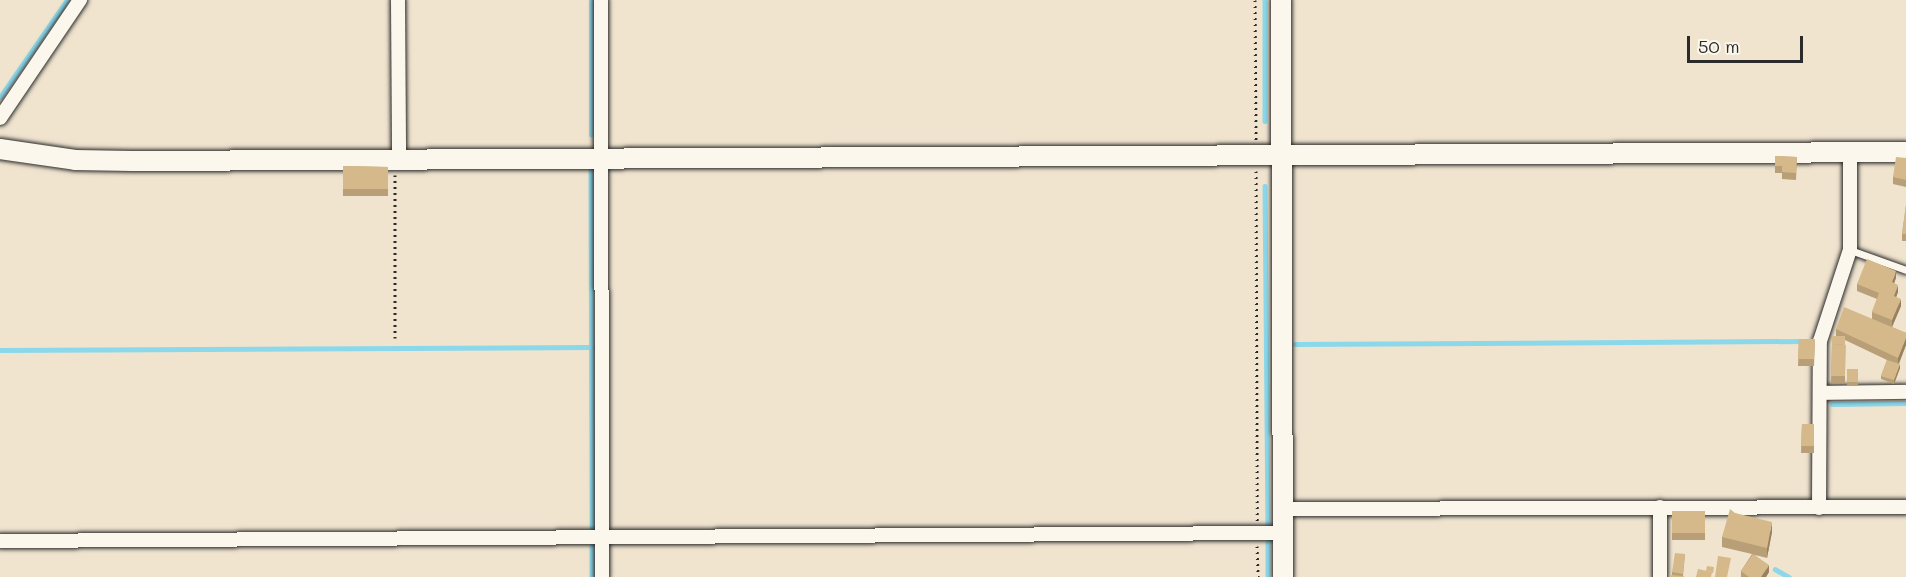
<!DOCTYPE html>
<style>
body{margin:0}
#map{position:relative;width:1906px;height:577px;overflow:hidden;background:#f0e4cf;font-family:Mali,sans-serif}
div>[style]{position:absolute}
.stream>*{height:4.5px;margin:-2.25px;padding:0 2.25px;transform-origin:2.25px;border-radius:2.25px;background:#8bd8eb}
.path>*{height:3px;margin-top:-1.5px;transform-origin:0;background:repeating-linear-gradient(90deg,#2b2b2b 0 1.5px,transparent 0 6px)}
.roads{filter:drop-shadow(0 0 2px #2b2b2b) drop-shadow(0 0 2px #2b2b2b)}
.lane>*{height:7px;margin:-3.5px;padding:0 3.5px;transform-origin:3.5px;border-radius:3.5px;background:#fbf7ec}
.street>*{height:14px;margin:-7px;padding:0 7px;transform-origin:7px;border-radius:7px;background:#fbf7ec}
.secondary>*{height:20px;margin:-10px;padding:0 10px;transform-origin:10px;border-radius:10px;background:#fbf7ec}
.wall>*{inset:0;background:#b89f77}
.shaded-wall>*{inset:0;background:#968261}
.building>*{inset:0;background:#d6b98a}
span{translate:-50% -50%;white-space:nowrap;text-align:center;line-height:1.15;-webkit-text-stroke:6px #fbf7ec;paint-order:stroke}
.scale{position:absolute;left:1687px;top:36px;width:116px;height:27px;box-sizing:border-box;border:3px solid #2b2b2b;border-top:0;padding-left:8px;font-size:18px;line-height:21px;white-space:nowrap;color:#2b2b2b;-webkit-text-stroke:4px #fbf7ec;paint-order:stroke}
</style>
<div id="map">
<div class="stream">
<div style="left:1265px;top:0;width:121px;rotate:90deg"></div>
<div style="left:0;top:97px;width:118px;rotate:-55.4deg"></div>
<div style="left:591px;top:135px;width:135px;rotate:-90deg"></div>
<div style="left:591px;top:169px;width:359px;rotate:89.8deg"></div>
<div style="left:1265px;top:186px;width:344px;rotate:89.5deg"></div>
<div style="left:1295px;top:344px;width:509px;rotate:-0.34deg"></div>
<div style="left:0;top:350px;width:592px;rotate:-0.29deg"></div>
<div style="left:1832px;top:404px;width:74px;rotate:-0.8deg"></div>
<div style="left:1268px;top:542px;width:35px;rotate:90deg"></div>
<div style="left:592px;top:546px;width:31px;rotate:90deg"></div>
<div style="left:1775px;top:569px;width:16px;rotate:30deg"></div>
</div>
<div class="path">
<div style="left:1255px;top:0;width:140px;rotate:89.6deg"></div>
<div style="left:1256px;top:171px;width:350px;rotate:89.8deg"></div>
<div style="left:395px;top:175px;width:163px;rotate:90deg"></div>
<div style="left:1257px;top:546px;width:31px;rotate:88deg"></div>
</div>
<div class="roads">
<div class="lane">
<div style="left:1850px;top:250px;width:59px;rotate:19.7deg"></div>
</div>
<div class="street">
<div style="left:398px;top:0;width:158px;rotate:89.6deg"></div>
<div style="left:601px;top:0;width:577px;rotate:89.9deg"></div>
<div style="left:0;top:118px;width:143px;rotate:-55.9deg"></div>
<div style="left:1820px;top:393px;width:86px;rotate:-0.7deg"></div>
<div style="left:1660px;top:507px;width:70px;rotate:90deg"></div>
<div style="left:1819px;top:508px;width:167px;rotate:-89.7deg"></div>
<div style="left:1820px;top:341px;width:96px;rotate:-71.8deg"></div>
<div style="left:1850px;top:250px;width:98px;rotate:-90deg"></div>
<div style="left:1283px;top:509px;width:623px;rotate:-0.18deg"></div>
<div style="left:0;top:541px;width:1283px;rotate:-0.36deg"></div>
</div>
<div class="secondary">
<div style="left:1281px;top:0;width:577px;rotate:89.8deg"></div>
<div style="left:0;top:149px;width:76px;rotate:8.3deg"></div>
<div style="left:75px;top:160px;width:57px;rotate:1deg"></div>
<div style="left:132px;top:161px;width:1774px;rotate:-0.29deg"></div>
</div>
</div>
<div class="wall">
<div style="clip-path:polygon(1775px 156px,1797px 157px,1796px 180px,1782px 179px,1782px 173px,1775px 173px)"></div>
<div style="clip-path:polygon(1906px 158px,1906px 187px,1893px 184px,1893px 177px)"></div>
<div style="clip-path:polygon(343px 166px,388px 167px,388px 196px,343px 196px)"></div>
<div style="clip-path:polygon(1906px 205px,1906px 241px,1902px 241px,1902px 234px)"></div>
<div style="clip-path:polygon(1896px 278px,1894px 283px,1898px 292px,1896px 297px,1901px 306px,1892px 327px,1906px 333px,1906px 345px,1899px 364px,1900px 368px,1894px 384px,1881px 379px,1881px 376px,1887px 360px,1845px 340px,1845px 383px,1831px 383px,1832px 344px,1836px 336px,1836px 329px,1872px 319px,1872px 312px,1877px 299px,1857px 291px,1857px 284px)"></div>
<div style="clip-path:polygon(1799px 339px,1815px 339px,1814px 366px,1798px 366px)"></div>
<div style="clip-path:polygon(1847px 369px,1858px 369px,1858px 386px,1847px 386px)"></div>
<div style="clip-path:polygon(1802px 424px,1814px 424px,1814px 453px,1801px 453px)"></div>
<div style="clip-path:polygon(1672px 511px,1705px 511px,1705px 540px,1672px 540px)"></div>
<div style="clip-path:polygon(1735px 513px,1772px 532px,1767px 558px,1755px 555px,1769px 572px,1766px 577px,1741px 577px,1741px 571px,1752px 554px,1722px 547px,1722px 537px)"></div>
<div style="clip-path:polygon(1685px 554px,1683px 576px,1672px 576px,1672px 572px)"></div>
</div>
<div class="shaded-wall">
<div style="clip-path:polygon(1896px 271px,1896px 278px,1892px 289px,1892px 282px)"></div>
<div style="clip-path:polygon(1898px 285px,1898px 292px,1894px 303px,1894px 296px)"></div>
<div style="clip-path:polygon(1901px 299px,1901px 306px,1892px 327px,1892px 320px)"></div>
<div style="clip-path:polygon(1906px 338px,1906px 345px,1898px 365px,1898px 358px)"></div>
<div style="clip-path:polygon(1900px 364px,1900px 368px,1894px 384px,1894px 380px)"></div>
<div style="clip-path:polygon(1772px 522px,1772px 532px,1767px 558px,1767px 548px)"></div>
<div style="clip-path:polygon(1769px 565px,1769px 572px,1766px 577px,1761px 577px)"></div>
</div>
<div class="building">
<div style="clip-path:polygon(1775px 156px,1797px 157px,1796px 173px,1782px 172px,1782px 166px,1775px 166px)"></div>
<div style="clip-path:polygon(1896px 157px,1906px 158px,1906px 180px,1893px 177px)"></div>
<div style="clip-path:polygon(343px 166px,388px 167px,388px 189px,343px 189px)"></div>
<div style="clip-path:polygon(1906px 205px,1906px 234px,1902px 234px)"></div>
<div style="clip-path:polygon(1867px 259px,1896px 271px,1892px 282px,1898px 285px,1894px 296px,1901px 299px,1892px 320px,1872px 312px,1879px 293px,1857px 284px)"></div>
<div style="clip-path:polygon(1844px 307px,1906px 333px,1906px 338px,1898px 358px,1836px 329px)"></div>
<div style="clip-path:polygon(1832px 336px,1845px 336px,1845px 345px,1832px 344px)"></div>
<div style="clip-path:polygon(1799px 339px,1815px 339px,1814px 359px,1798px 359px)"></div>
<div style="clip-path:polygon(1832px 344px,1846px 345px,1845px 376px,1831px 376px)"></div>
<div style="clip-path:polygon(1887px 360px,1900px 364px,1894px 380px,1881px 376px)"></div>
<div style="clip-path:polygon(1847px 369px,1858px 369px,1858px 382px,1847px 382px)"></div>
<div style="clip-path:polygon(1802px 424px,1814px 424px,1814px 446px,1801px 446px)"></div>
<div style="clip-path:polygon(1730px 509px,1735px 513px,1772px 522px,1767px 548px,1722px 537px)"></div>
<div style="clip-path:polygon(1672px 511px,1705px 511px,1705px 533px,1672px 533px)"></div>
<div style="clip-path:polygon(1675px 553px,1685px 554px,1683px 574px,1672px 572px)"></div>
<div style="clip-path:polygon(1753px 554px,1769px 565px,1761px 577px,1749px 577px,1741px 571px)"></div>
<div style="clip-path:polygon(1718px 556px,1731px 558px,1727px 577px,1715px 577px)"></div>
<div style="clip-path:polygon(1707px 566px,1714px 567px,1713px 573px,1711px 573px,1712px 572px,1706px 571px)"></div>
<div style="clip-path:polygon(1698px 569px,1712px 572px,1711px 577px,1696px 577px)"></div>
<div style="clip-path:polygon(1671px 575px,1684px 576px,1684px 577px,1670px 577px)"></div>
</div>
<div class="scale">50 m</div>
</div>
